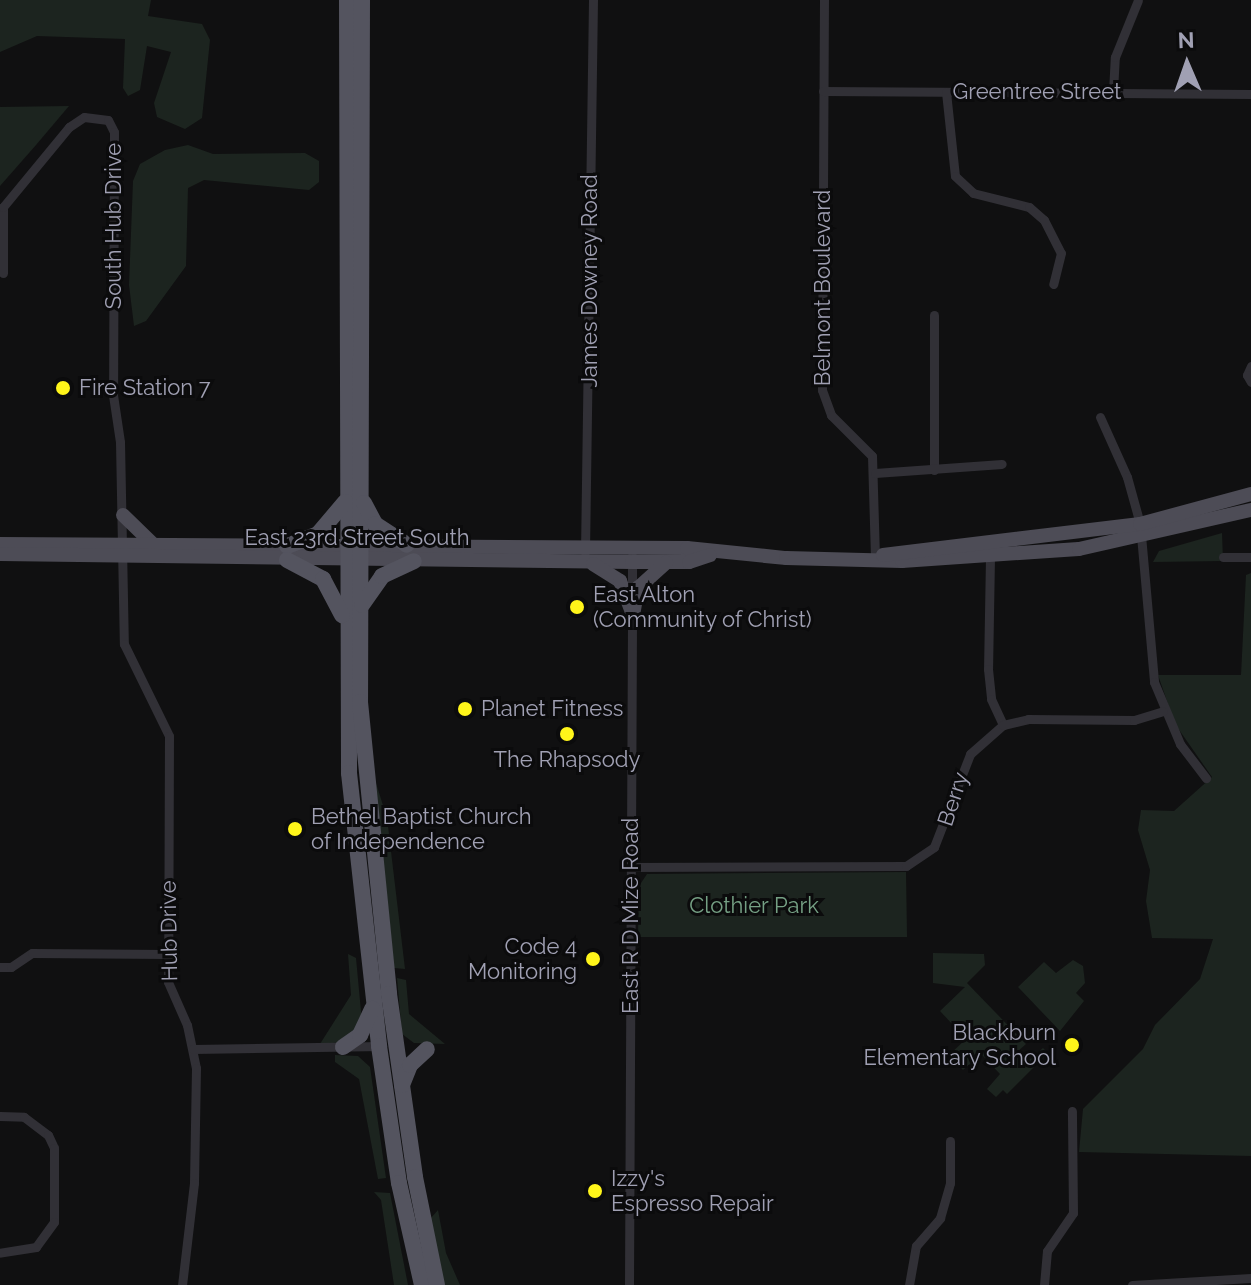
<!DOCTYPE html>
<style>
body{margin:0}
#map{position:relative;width:1251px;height:1285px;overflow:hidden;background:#101011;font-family:Raleway,sans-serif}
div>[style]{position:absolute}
.green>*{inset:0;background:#1c241f}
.minor>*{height:9px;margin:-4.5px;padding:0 4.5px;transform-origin:4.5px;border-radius:4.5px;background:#313036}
.primary>*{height:14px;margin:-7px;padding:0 7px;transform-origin:7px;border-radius:7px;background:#4d4c56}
.trunk>*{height:16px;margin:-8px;padding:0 8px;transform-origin:8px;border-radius:8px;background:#54545f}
.dots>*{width:22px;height:22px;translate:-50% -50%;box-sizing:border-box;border:4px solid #0b0b0c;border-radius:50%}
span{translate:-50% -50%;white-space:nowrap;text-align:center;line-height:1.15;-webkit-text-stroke:6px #0b0b0c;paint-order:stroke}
.street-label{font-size:22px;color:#a0a0b3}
.poi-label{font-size:22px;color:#a0a0b3}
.left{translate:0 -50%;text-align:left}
.right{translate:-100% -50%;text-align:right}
.park-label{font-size:22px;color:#75a084}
.north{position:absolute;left:1147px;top:24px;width:80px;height:80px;-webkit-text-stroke:6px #0b0b0c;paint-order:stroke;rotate:358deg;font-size:22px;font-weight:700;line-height:32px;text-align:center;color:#a0a0b3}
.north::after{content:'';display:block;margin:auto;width:28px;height:36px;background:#a0a0b3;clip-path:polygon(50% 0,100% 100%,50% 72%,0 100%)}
</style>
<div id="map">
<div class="green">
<div style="clip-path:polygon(0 0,151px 0,148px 16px,202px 24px,210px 40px,202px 118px,185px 129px,157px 117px,154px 103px,171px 52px,147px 46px,140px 90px,128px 96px,123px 88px,125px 39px,37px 36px,0 52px)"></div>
<div style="clip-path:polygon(69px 106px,36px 145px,0 186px,0 107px)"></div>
<div style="clip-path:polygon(188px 145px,213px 154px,305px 153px,319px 161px,319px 182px,309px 190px,204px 180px,188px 188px,186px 266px,146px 321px,134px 326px,129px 285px,133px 181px,140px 164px,165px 150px)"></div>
<div style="clip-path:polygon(1222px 533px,1223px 561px,1153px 562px,1159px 551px)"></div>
<div style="clip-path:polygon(1251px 573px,1251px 1156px,1079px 1152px,1083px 1109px,1143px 1049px,1155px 1025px,1200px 979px,1213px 939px,1152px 938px,1146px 901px,1150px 870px,1138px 830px,1141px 810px,1174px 811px,1212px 777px,1175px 724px,1158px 675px,1241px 675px,1246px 575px)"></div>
<div style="clip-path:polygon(375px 780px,387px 818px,405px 969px,394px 968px)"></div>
<div style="clip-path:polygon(906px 872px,907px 937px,638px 937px,639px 886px,647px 874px)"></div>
<div style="clip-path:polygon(933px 953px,984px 954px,985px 965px,967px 983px,1026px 1044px,1017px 1052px,1026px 1063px,1043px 1048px,1048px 1053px,1007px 1094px,1003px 1090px,996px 1097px,987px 1089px,1000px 1074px,981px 1054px,963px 1070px,949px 1055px,966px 1039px,940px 1011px,965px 987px,933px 983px)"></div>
<div style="clip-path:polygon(348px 954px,356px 958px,362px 1022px,345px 1042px,320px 1044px,351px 995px)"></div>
<div style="clip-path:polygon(1073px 960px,1083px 966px,1085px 983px,1076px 993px,1084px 1001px,1060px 1031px,1018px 987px,1044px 962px,1056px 973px)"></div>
<div style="clip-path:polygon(397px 978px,406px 980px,409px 1014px,445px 1044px,414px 1043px,402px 1034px)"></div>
<div style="clip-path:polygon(335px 1055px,358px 1056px,370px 1067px,386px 1178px,378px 1179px,359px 1079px,335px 1062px)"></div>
<div style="clip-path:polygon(374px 1192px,390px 1193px,408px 1285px,394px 1285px,381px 1200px)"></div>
<div style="clip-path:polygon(438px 1210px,446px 1253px,460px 1285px,443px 1285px,430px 1219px)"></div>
</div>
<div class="minor">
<div style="left:824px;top:0;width:390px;rotate:90.3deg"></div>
<div style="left:822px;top:390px;width:27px;rotate:70deg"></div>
<div style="left:831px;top:415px;width:58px;rotate:45deg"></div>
<div style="left:872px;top:456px;width:101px;rotate:88.3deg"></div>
<div style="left:823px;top:91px;width:428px;rotate:0.4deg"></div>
<div style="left:946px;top:92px;width:84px;rotate:83.9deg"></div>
<div style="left:955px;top:176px;width:25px;rotate:43deg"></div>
<div style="left:973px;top:193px;width:58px;rotate:14deg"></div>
<div style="left:1029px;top:207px;width:20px;rotate:41deg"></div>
<div style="left:1044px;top:220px;width:37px;rotate:63deg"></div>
<div style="left:1061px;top:253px;width:32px;rotate:104deg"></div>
<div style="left:1113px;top:92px;width:35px;rotate:-87deg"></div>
<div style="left:1115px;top:57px;width:61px;rotate:-68deg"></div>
<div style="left:3px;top:273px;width:66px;rotate:-90deg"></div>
<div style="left:3px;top:207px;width:104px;rotate:-50.5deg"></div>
<div style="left:69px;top:127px;width:18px;rotate:-34deg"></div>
<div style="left:84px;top:117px;width:24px;rotate:7deg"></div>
<div style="left:108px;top:120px;width:13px;rotate:63deg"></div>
<div style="left:114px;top:132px;width:263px;rotate:90.2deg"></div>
<div style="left:113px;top:395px;width:48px;rotate:81.5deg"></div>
<div style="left:120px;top:442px;width:202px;rotate:88.9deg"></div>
<div style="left:124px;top:644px;width:102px;rotate:63.9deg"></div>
<div style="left:169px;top:736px;width:246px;rotate:90.2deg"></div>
<div style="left:168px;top:982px;width:47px;rotate:66.2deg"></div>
<div style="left:187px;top:1025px;width:44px;rotate:78.2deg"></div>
<div style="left:196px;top:1068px;width:115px;rotate:91deg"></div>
<div style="left:194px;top:1183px;width:103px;rotate:96.7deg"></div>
<div style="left:1251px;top:366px;width:10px;rotate:114deg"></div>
<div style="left:1247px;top:375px;width:8px;rotate:60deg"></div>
<div style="left:1100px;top:417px;width:66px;rotate:65.8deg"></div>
<div style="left:1127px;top:477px;width:49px;rotate:74.5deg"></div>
<div style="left:1140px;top:524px;width:159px;rotate:84.9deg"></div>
<div style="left:1154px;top:682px;width:67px;rotate:67.2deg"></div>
<div style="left:1180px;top:744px;width:43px;rotate:52.6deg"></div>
<div style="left:934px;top:470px;width:155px;rotate:-90deg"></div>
<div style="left:875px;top:473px;width:127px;rotate:-4.1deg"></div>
<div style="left:585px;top:552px;width:552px;rotate:-89.17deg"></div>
<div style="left:632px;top:556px;width:38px;rotate:90deg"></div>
<div style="left:990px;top:557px;width:112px;rotate:91deg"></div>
<div style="left:988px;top:669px;width:30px;rotate:84deg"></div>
<div style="left:991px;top:699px;width:29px;rotate:65deg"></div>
<div style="left:1223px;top:557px;width:28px"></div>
<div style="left:632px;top:867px;width:274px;rotate:-0.2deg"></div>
<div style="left:906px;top:866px;width:34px;rotate:-34deg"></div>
<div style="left:934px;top:847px;width:100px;rotate:-68.8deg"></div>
<div style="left:970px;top:754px;width:44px;rotate:-41.3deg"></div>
<div style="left:1003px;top:725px;width:26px;rotate:-13deg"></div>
<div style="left:1028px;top:719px;width:106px;rotate:0.5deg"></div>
<div style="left:1134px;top:720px;width:30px;rotate:-17deg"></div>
<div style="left:0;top:967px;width:11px"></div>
<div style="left:11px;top:967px;width:25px;rotate:-34deg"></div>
<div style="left:32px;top:953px;width:136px;rotate:0.4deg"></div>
<div style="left:193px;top:1049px;width:189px;rotate:-0.9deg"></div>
<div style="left:0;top:1116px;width:24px;rotate:2deg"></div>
<div style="left:24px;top:1117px;width:30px;rotate:37deg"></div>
<div style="left:48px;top:1135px;width:14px;rotate:65deg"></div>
<div style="left:54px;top:1148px;width:74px;rotate:90deg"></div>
<div style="left:54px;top:1222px;width:31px;rotate:126deg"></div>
<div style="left:36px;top:1247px;width:36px;rotate:171deg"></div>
<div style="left:629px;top:1285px;width:669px;rotate:-89.74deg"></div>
<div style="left:909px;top:1285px;width:40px;rotate:-80deg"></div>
<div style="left:916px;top:1246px;width:37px;rotate:-49deg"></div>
<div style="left:940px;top:1218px;width:36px;rotate:-74deg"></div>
<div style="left:950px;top:1183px;width:42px;rotate:-90deg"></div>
<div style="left:1044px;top:1285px;width:34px;rotate:-85deg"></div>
<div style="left:1047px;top:1251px;width:46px;rotate:-55.6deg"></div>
<div style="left:1073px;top:1213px;width:102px;rotate:-90.6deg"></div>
<div style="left:1132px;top:1285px;width:119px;rotate:-3.4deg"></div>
</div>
<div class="primary">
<div style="left:123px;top:515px;width:43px;rotate:44.1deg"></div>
<div style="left:0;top:544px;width:687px;rotate:0.33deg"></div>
<div style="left:687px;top:548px;width:100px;rotate:5.8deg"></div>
<div style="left:786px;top:558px;width:116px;rotate:1.5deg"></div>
<div style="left:902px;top:561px;width:177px;rotate:-3.9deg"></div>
<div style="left:1079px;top:549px;width:176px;rotate:-12.8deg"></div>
<div style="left:0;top:554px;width:632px;rotate:0.73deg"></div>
<div style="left:632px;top:562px;width:57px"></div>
<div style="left:689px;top:562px;width:22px;rotate:-18deg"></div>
<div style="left:883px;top:555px;width:259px;rotate:-6.9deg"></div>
<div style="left:1140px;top:524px;width:115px;rotate:-15.1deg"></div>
<div style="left:593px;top:564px;width:32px;rotate:32deg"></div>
<div style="left:620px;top:581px;width:34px;rotate:69deg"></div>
<div style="left:632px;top:621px;width:34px;rotate:-80deg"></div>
<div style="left:638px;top:588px;width:38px;rotate:-42deg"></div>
</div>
<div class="trunk">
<div style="left:347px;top:0;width:773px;rotate:89.85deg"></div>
<div style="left:349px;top:773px;width:275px;rotate:83.7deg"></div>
<div style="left:379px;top:1046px;width:138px;rotate:81.7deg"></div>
<div style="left:399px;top:1183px;width:105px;rotate:77.3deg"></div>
<div style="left:362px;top:0;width:702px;rotate:90.16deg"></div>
<div style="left:360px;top:702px;width:293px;rotate:84.3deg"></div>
<div style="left:389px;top:994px;width:185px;rotate:81.9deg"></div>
<div style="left:415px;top:1177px;width:110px;rotate:78.5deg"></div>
<div style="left:364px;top:503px;width:24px;rotate:62deg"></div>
<div style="left:375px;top:524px;width:38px;rotate:33deg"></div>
<div style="left:287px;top:546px;width:33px;rotate:-21deg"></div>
<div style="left:318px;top:534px;width:42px;rotate:-49.8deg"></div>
<div style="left:287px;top:560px;width:41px;rotate:27.8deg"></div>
<div style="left:323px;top:579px;width:41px;rotate:62.2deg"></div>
<div style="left:362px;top:605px;width:35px;rotate:-55deg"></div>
<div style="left:382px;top:576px;width:35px;rotate:-25deg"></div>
<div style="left:343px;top:1047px;width:21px;rotate:-35deg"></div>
<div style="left:360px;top:1035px;width:29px;rotate:-65deg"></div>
<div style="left:402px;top:1085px;width:22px;rotate:-68deg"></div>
<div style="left:410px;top:1065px;width:23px;rotate:-43deg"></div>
</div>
<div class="dots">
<div style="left:63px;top:388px;background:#fff51a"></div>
<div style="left:577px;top:607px;background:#fff51a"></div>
<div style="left:465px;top:709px;background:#fff51a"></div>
<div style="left:567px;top:734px;background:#fff51a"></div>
<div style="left:295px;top:829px;background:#fff51a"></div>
<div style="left:593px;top:959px;background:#fff51a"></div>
<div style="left:1072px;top:1045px;background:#fff51a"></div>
<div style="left:595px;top:1191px;background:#fff51a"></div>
</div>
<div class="street-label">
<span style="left:1037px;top:92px">Greentree Street</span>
<span style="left:114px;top:226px;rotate:-90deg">South Hub Drive</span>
<span style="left:590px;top:281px;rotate:-90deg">James Downey Road</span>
<span style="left:823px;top:288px;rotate:-90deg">Belmont Boulevard</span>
<span style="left:357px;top:538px">East 23rd Street South</span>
<span style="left:953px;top:799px;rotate:-72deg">Berry</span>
<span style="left:631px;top:916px;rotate:-90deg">East R D Mize Road</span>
<span style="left:169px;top:931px;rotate:-91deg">Hub Drive</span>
</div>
<div class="poi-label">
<span class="left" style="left:79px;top:388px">Fire Station 7</span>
<span class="left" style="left:593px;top:607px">East Alton<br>(Community of Christ)</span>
<span class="left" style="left:481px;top:709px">Planet Fitness</span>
<span style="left:567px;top:760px">The Rhapsody</span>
<span class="left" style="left:311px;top:829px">Bethel Baptist Church<br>of Independence</span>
<span class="right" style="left:577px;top:959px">Code 4<br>Monitoring</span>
<span class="right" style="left:1056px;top:1045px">Blackburn<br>Elementary School</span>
<span class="left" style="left:611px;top:1191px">Izzy's<br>Espresso Repair</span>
</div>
<div class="park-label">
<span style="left:754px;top:906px">Clothier Park</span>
</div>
<div class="north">N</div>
</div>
